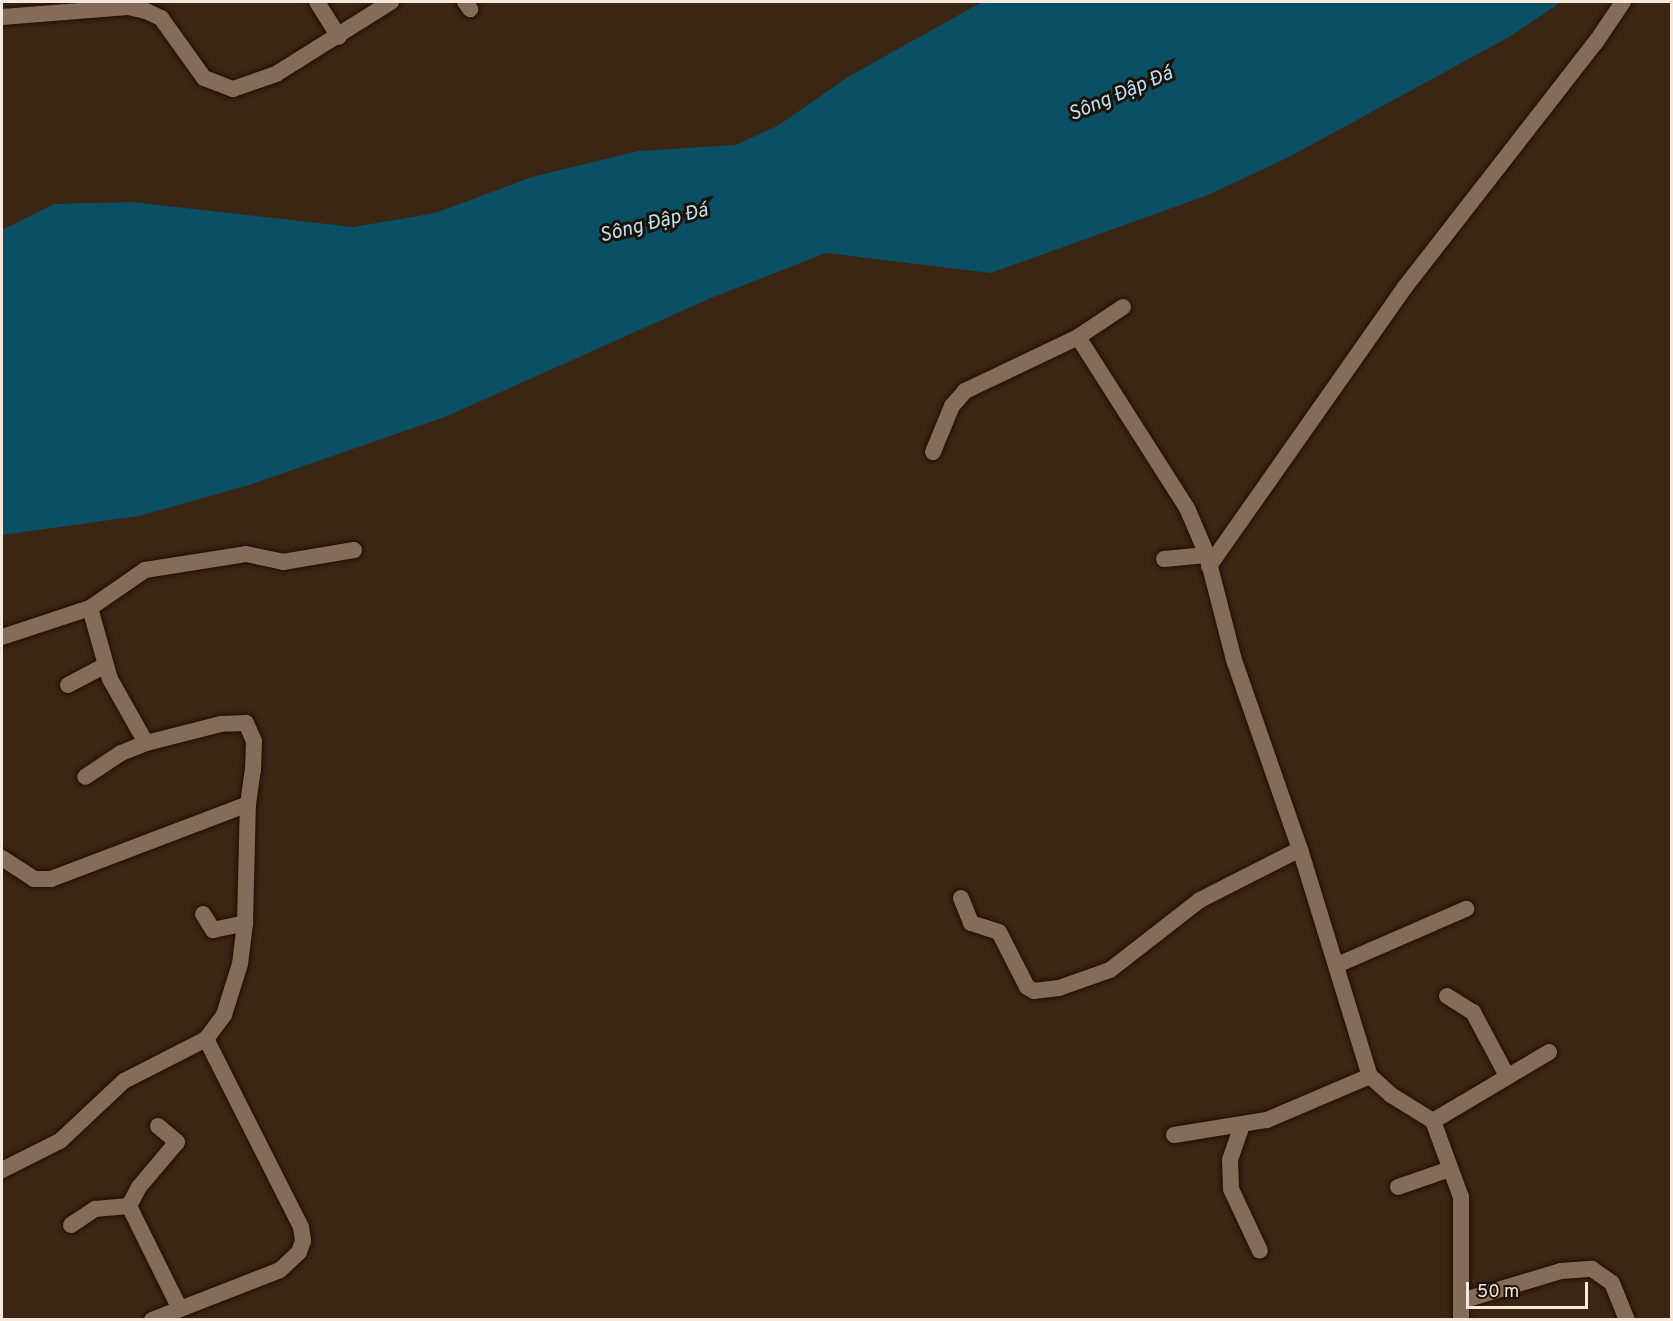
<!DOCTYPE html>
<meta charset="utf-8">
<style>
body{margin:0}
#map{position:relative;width:1673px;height:1321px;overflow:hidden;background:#3b2513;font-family:Overpass,sans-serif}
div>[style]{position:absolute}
.water>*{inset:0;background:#0b4f64}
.roads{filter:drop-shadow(0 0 2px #210d00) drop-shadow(0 0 2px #210d00)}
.minor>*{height:16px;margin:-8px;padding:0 8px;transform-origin:8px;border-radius:8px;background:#856c58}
span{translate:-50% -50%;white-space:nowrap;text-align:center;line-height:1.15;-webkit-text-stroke:6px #1a1109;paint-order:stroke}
.water-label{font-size:20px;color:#bce4f5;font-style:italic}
.frame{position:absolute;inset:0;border:3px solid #f7e8dd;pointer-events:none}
.scale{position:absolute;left:1466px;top:1282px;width:122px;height:27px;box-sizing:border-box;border:3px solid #f7e8dd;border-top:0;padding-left:8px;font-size:18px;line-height:21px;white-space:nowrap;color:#f7e8dd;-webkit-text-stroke:4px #1a1109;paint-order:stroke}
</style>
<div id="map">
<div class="water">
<div style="clip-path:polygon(982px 2px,1561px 2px,1509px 37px,1289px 157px,1208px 195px,991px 273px,826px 253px,711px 298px,445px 417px,249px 485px,139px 516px,2px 535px,2px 230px,54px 204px,132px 202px,353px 227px,435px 213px,532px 177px,638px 151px,736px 145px,779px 125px,848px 77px)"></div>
</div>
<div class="roads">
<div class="minor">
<div style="left:317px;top:2px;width:41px;rotate:57.8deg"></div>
<div style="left:465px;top:2px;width:9px;rotate:54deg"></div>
<div style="left:2px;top:17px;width:126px;rotate:-4.5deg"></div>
<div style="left:128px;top:7px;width:18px;rotate:13deg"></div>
<div style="left:146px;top:11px;width:17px;rotate:25deg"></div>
<div style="left:161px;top:18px;width:74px;rotate:54.4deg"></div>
<div style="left:204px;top:78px;width:31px;rotate:21deg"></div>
<div style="left:233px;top:89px;width:46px;rotate:-19.2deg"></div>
<div style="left:276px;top:74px;width:136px;rotate:-32.1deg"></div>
<div style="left:1078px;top:337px;width:54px;rotate:-33.7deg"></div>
<div style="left:933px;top:452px;width:50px;rotate:-67.6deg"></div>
<div style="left:952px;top:406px;width:20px;rotate:-49deg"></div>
<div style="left:965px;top:391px;width:125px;rotate:-25.5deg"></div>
<div style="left:1078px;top:337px;width:203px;rotate:57.5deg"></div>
<div style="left:1187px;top:508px;width:51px;rotate:66.9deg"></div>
<div style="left:1207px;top:555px;width:108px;rotate:75.6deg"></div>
<div style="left:1234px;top:660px;width:200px;rotate:70.8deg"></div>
<div style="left:1300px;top:849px;width:238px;rotate:72.9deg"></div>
<div style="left:1370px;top:1076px;width:28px;rotate:42deg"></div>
<div style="left:1391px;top:1095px;width:49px;rotate:31.8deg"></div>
<div style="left:1433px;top:1121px;width:81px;rotate:69.8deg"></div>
<div style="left:1461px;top:1197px;width:123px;rotate:90deg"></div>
<div style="left:1164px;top:559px;width:43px;rotate:-5.3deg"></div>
<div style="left:1209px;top:566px;width:341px;rotate:-54.9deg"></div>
<div style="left:1405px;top:287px;width:311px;rotate:-52.1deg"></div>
<div style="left:1596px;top:42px;width:48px;rotate:-56deg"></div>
<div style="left:90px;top:608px;width:74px;rotate:74.3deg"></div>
<div style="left:110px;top:679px;width:73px;rotate:60.6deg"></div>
<div style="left:2px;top:637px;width:93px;rotate:-18.2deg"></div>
<div style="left:90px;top:608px;width:67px;rotate:-34.6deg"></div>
<div style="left:145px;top:570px;width:102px;rotate:-9deg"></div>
<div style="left:246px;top:554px;width:38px;rotate:12deg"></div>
<div style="left:283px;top:562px;width:72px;rotate:-9.6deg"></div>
<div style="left:68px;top:685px;width:43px;rotate:-27.8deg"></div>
<div style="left:2px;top:858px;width:38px;rotate:33deg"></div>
<div style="left:34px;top:879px;width:17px"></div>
<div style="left:51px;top:879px;width:211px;rotate:-20.8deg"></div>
<div style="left:961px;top:898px;width:27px;rotate:68deg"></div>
<div style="left:971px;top:923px;width:29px;rotate:18deg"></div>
<div style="left:999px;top:932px;width:62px;rotate:63deg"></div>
<div style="left:1027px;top:987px;width:8px;rotate:30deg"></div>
<div style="left:1034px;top:991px;width:25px;rotate:-7deg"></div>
<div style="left:1059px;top:988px;width:54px;rotate:-19.4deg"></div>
<div style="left:1110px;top:970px;width:114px;rotate:-37.9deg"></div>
<div style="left:1200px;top:900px;width:112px;rotate:-27deg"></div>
<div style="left:203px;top:914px;width:19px;rotate:58deg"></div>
<div style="left:213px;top:930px;width:33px;rotate:-12deg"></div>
<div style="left:1337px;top:965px;width:141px;rotate:-23.5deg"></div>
<div style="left:1447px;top:996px;width:31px;rotate:32deg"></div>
<div style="left:1473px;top:1012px;width:70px;rotate:62deg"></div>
<div style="left:1433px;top:1121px;width:135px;rotate:-30.7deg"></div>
<div style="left:1242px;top:1125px;width:37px;rotate:109deg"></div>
<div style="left:1230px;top:1160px;width:29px;rotate:88deg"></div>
<div style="left:1231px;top:1189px;width:68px;rotate:64.9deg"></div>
<div style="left:158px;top:1126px;width:25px;rotate:40deg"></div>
<div style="left:177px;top:1142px;width:59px;rotate:130.2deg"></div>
<div style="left:139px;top:1187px;width:21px;rotate:118deg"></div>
<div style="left:129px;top:1206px;width:113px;rotate:63.7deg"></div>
<div style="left:1174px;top:1135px;width:94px;rotate:-9.2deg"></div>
<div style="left:1267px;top:1120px;width:112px;rotate:-23.1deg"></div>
<div style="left:2px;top:1170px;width:65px;rotate:-26.6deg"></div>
<div style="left:60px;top:1141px;width:88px;rotate:-43.2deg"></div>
<div style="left:124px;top:1081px;width:92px;rotate:-27.1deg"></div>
<div style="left:206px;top:1039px;width:30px;rotate:-53deg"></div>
<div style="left:224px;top:1015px;width:53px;rotate:-72.6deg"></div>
<div style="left:240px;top:964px;width:41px;rotate:-83deg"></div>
<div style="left:245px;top:923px;width:119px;rotate:-88.6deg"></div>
<div style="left:248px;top:804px;width:34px;rotate:-82deg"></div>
<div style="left:253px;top:770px;width:29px;rotate:-88deg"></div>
<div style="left:254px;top:741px;width:20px;rotate:-114deg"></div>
<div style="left:246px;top:723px;width:25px;rotate:178deg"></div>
<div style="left:221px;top:724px;width:77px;rotate:165.8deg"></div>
<div style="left:146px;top:743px;width:27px;rotate:158deg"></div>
<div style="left:121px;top:753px;width:43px;rotate:146.3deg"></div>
<div style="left:1398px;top:1187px;width:55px;rotate:-19.1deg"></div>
<div style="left:71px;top:1225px;width:29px;rotate:-34deg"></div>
<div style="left:95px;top:1209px;width:34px;rotate:-5deg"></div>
<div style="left:1461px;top:1301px;width:104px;rotate:-16.7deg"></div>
<div style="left:1561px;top:1271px;width:31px;rotate:-4deg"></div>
<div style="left:1592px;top:1269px;width:24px;rotate:35deg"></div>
<div style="left:1612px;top:1283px;width:40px;rotate:68deg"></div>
<div style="left:152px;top:1320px;width:137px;rotate:-21.3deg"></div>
<div style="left:280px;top:1270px;width:26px;rotate:-43deg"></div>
<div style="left:299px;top:1252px;width:12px;rotate:-70deg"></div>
<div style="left:303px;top:1241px;width:14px;rotate:-98deg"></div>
<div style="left:301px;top:1227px;width:211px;rotate:-116.8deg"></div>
</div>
</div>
<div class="water-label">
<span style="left:1121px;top:95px;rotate:-23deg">Sông Đập Đá</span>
<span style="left:654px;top:224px;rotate:-14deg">Sông Đập Đá</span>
</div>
<div class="frame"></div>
<div class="scale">50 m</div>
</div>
